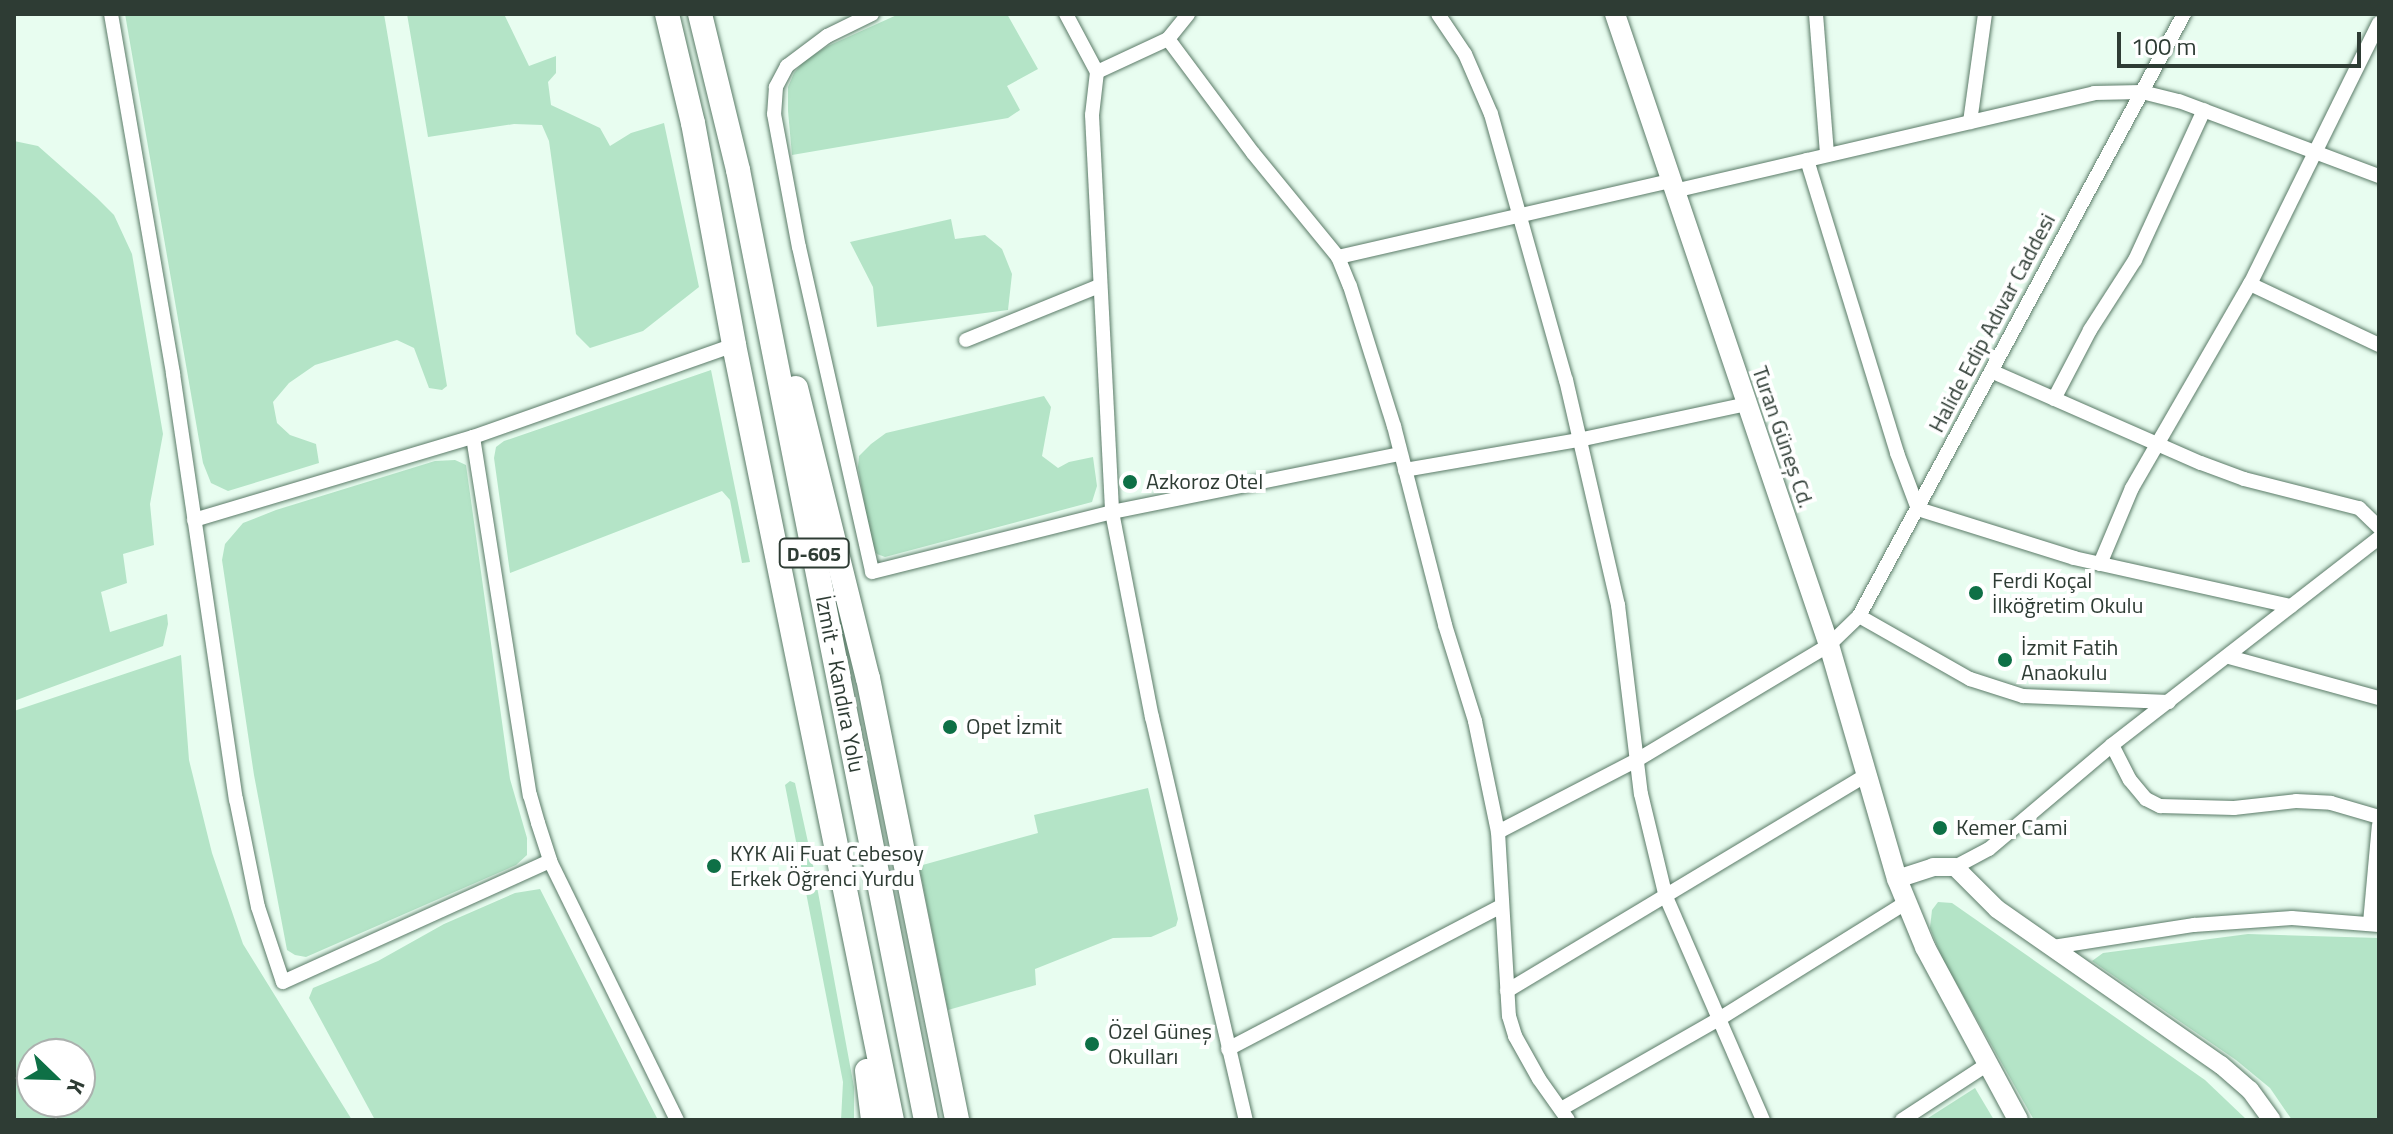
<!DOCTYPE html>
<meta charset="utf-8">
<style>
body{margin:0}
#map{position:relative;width:2393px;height:1134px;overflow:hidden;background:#e8fdf0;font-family:"Titillium Web",sans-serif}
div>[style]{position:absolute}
.green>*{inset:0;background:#b4e4c7}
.roads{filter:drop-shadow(0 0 2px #5b7b68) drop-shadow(0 0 2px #5b7b68)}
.street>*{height:14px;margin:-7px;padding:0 7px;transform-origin:7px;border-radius:7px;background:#fff}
.secondary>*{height:18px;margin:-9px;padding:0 9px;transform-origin:9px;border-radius:9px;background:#fff}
.primary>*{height:20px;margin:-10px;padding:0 10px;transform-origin:10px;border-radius:10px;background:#fff}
.highway>*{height:24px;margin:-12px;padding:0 12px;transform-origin:12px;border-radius:12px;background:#fff}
.dots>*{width:22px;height:22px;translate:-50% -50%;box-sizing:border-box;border:4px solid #fff;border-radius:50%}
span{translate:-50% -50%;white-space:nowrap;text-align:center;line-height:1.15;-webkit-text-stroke:8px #fff;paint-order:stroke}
.shield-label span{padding:2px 6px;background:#fff;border:2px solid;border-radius:6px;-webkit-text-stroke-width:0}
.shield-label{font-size:20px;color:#2e3c34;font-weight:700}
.street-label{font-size:22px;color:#2e3c34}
.poi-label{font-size:22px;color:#2e3c34}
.left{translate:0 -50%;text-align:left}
.frame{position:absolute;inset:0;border:16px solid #2e3c34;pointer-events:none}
.north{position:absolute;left:16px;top:1038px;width:80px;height:80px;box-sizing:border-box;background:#fff;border:2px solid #abb1ae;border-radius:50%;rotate:113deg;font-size:22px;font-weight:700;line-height:32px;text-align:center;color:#2e3c34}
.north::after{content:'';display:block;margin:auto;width:28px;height:36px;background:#0e7046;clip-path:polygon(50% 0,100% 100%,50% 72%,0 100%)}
.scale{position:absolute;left:2117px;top:32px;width:244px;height:36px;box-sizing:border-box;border:4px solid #2e3c34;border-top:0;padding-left:10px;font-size:24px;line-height:28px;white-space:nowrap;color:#2e3c34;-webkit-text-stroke:6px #fff;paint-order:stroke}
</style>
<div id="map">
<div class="green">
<div style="clip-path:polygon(125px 14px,384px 14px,447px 386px,442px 390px,429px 388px,414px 348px,397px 340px,315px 365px,289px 383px,273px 402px,277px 423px,290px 435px,316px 444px,319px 463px,228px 491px,211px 483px,203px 463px)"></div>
<div style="clip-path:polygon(407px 14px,504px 14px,529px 66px,556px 56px,556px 73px,548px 82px,551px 105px,600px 128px,610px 146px,631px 133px,664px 123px,699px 287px,643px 331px,590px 348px,576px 334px,549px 141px,542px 125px,514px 124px,428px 137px)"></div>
<div style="clip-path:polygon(899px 14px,1007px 14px,1038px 69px,1007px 86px,1020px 110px,1008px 118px,792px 155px,788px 111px,788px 87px,794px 73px,804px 61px,828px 46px)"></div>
<div style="clip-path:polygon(14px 141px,38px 146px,97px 198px,114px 215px,132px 254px,163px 434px,150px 504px,154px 545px,123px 554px,127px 583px,101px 592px,110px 632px,167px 614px,168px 624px,163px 646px,14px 701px)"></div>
<div style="clip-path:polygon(951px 219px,955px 239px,985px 235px,1002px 249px,1012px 274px,1008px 310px,877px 327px,873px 287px,850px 242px)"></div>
<div style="clip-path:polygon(711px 370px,750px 562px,742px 563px,730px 500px,722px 491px,510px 573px,494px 458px,496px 447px,504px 441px)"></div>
<div style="clip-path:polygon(1044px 396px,1051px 407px,1042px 456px,1058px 468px,1069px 462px,1093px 457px,1097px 486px,1092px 502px,885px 557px,877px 554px,871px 542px,858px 467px,859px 456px,871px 444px,886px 433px)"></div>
<div style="clip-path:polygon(455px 460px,466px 465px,510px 779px,527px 838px,527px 855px,516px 865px,306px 957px,295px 955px,287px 950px,254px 775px,222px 560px,225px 544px,243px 523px,276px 510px,435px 461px)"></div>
<div style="clip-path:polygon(evenodd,181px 655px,189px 760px,212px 853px,243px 944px,352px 1120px,14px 1120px,14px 711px,181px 655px,32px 1054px,80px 1054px,80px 1102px,32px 1102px,32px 1054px)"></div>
<div style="clip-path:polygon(790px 781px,795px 783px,813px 865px,854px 1087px,854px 1120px,841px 1120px,843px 1082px,785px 785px)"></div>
<div style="clip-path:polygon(1148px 788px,1178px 919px,1176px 926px,1151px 937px,1113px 938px,1035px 969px,1036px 985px,948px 1010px,919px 866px,1038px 833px,1034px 815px)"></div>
<div style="clip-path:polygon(540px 889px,658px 1120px,375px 1120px,309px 998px,313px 988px,378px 961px,444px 924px,515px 893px)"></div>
<div style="clip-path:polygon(1938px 902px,1952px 903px,2205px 1080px,2247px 1120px,2034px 1120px,1942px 958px,1930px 928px,1932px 910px)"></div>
<div style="clip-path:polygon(2248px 934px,2379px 938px,2379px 1120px,2292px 1120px,2270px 1088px,2236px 1060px,2092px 961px,2103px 953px)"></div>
<div style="clip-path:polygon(1975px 1088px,1994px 1120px,1925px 1120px)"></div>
</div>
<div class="roads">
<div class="street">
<div style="left:111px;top:14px;width:365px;rotate:80.2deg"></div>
<div style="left:173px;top:374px;width:430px;rotate:81.6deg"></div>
<div style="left:236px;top:799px;width:110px;rotate:78.5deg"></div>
<div style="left:258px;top:907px;width:79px;rotate:71.6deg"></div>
<div style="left:283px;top:982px;width:293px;rotate:-24.4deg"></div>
<div style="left:872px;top:14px;width:50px;rotate:153.9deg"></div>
<div style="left:827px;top:36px;width:50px;rotate:143.1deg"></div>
<div style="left:787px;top:66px;width:24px;rotate:118deg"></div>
<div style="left:776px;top:87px;width:27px;rotate:94deg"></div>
<div style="left:774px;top:114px;width:135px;rotate:79.4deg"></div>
<div style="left:799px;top:247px;width:333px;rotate:77.3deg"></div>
<div style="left:872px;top:572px;width:247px;rotate:-14deg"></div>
<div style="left:1112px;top:512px;width:294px;rotate:-11.4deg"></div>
<div style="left:1066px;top:14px;width:66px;rotate:61.9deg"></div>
<div style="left:1097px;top:72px;width:43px;rotate:96.6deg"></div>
<div style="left:1092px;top:115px;width:398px;rotate:87.1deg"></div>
<div style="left:1112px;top:512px;width:209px;rotate:79deg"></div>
<div style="left:1152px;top:717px;width:414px;rotate:76.9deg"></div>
<div style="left:1438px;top:14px;width:48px;rotate:56deg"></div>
<div style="left:1465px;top:54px;width:65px;rotate:66.6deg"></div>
<div style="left:1491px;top:114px;width:276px;rotate:74.3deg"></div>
<div style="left:1566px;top:380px;width:231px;rotate:77deg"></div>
<div style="left:1618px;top:605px;width:190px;rotate:83.1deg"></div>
<div style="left:1641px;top:794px;width:106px;rotate:76.4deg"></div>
<div style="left:1666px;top:897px;width:243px;rotate:66.5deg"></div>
<div style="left:1816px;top:14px;width:141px;rotate:85.5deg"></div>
<div style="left:1168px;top:39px;width:142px;rotate:53.3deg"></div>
<div style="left:1253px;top:153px;width:134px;rotate:50.7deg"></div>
<div style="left:1338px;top:257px;width:31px;rotate:68deg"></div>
<div style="left:1350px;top:286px;width:147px;rotate:72.6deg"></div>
<div style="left:1394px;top:426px;width:205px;rotate:75.6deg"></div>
<div style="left:1445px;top:625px;width:101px;rotate:72.6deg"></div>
<div style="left:1475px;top:721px;width:113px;rotate:78.3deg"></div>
<div style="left:1498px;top:832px;width:184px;rotate:86.6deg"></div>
<div style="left:1509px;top:1016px;width:21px;rotate:73deg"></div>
<div style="left:1515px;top:1036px;width:49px;rotate:60.8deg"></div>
<div style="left:1539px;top:1079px;width:50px;rotate:54.7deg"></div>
<div style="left:1097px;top:72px;width:78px;rotate:-24.9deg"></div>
<div style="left:1168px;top:39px;width:32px;rotate:-51deg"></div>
<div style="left:1970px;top:122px;width:109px;rotate:-82.1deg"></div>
<div style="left:1807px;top:160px;width:307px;rotate:72.9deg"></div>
<div style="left:1897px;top:453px;width:60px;rotate:69.4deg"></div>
<div style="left:1918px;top:509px;width:164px;rotate:17.4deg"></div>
<div style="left:2074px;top:558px;width:222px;rotate:12.5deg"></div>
<div style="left:1674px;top:191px;width:431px;rotate:-13.1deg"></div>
<div style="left:2094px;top:93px;width:48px;rotate:-1.2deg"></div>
<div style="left:2142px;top:92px;width:38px;rotate:14deg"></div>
<div style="left:2179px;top:101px;width:214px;rotate:20.6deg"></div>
<div style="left:1338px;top:257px;width:342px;rotate:-12.9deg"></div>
<div style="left:2250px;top:284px;width:143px;rotate:25.3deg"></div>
<div style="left:966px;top:340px;width:144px;rotate:-22.1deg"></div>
<div style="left:1991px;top:371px;width:229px;rotate:23.7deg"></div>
<div style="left:2201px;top:463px;width:46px;rotate:20.4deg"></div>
<div style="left:2244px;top:479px;width:119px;rotate:14.2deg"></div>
<div style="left:2359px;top:508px;width:28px;rotate:44deg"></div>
<div style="left:2054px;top:399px;width:78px;rotate:-62.4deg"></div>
<div style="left:2090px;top:330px;width:83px;rotate:-57.3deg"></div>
<div style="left:2135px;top:260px;width:165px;rotate:-65.3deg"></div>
<div style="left:473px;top:437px;width:363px;rotate:81deg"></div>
<div style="left:530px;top:795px;width:29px;rotate:74deg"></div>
<div style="left:538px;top:823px;width:40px;rotate:72deg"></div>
<div style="left:550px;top:861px;width:288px;rotate:63.9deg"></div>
<div style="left:1405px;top:470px;width:177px;rotate:-9.8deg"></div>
<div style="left:1579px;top:440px;width:172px;rotate:-12.1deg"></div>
<div style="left:194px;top:520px;width:291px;rotate:-16.6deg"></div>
<div style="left:473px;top:437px;width:277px;rotate:-19.4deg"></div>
<div style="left:2100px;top:564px;width:82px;rotate:-67.2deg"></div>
<div style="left:2132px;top:488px;width:236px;rotate:-60deg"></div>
<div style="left:2250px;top:284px;width:291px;rotate:-63.7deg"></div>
<div style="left:1859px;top:616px;width:128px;rotate:29.6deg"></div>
<div style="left:1970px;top:679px;width:56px;rotate:17.8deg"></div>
<div style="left:2023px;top:696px;width:146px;rotate:2.4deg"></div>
<div style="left:2229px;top:657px;width:156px;rotate:15.3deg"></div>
<div style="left:2112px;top:745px;width:39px;rotate:63deg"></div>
<div style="left:2130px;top:780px;width:25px;rotate:50deg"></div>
<div style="left:2146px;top:799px;width:16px;rotate:27deg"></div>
<div style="left:2160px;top:806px;width:74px;rotate:1.5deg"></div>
<div style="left:2234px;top:808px;width:62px;rotate:-6.4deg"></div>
<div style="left:2296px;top:801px;width:35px;rotate:3deg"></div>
<div style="left:2331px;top:803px;width:50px;rotate:16.3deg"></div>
<div style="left:1498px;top:832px;width:157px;rotate:-27.4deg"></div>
<div style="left:1637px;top:760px;width:224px;rotate:-30.9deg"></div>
<div style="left:1829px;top:645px;width:42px;rotate:-44deg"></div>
<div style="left:1859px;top:616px;width:684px;rotate:-61.64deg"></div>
<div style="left:1955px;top:867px;width:38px;rotate:-28deg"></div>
<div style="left:1989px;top:849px;width:161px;rotate:-40.2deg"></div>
<div style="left:2112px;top:745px;width:338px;rotate:-37.8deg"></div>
<div style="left:2370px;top:923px;width:98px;rotate:-84.8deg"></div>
<div style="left:2053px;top:947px;width:143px;rotate:-8.9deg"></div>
<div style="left:2194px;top:925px;width:98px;rotate:-4.1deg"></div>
<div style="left:2292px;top:918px;width:87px;rotate:4.6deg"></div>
<div style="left:1507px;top:991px;width:419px;rotate:-31deg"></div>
<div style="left:1228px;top:1049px;width:308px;rotate:-27.6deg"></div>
<div style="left:1561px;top:1109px;width:182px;rotate:-29.7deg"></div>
<div style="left:1719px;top:1019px;width:221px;rotate:-31.9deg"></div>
<div style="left:1902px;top:1120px;width:103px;rotate:-33.1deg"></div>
</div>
<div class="secondary">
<div style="left:1897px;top:879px;width:38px;rotate:-18deg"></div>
<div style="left:1933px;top:867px;width:22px"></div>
<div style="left:1955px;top:867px;width:59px;rotate:45deg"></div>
<div style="left:1997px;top:909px;width:273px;rotate:34.9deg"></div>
<div style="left:2221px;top:1065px;width:38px;rotate:41deg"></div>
<div style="left:2250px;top:1090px;width:37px;rotate:54deg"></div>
</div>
<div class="primary">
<div style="left:1615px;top:14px;width:666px;rotate:71.27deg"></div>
<div style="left:1829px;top:645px;width:244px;rotate:73.8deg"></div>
<div style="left:1897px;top:879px;width:74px;rotate:67.6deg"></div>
<div style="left:1925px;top:947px;width:196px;rotate:61.7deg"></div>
</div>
<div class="highway">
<div style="left:667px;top:14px;width:112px;rotate:76.6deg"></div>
<div style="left:693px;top:123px;width:226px;rotate:79.5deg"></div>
<div style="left:734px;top:345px;width:791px;rotate:78.48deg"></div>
<div style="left:700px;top:14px;width:161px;rotate:76.3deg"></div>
<div style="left:738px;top:170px;width:968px;rotate:78.81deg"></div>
<div style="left:796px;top:388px;width:299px;rotate:76.1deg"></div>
<div style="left:868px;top:678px;width:451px;rotate:78.6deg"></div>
<div style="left:867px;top:1071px;width:49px;rotate:83deg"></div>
</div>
</div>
<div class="dots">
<div style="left:1130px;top:482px;background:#0e7046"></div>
<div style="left:1976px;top:593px;background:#0e7046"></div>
<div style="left:2005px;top:660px;background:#0e7046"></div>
<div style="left:950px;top:727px;background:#0e7046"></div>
<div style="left:1940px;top:828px;background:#0e7046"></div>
<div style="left:714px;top:866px;background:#0e7046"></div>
<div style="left:1092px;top:1044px;background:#0e7046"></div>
</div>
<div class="shield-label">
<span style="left:814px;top:553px">D-605</span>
</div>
<div class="street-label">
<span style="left:1992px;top:323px;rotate:-62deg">Halide Edip Adıvar Caddesi</span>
<span style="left:1783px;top:437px;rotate:71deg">Turan Güneş Cd.</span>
<span style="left:840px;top:684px;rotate:79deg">İzmit - Kandıra Yolu</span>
</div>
<div class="poi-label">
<span class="left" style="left:1146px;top:482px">Azkoroz Otel</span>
<span class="left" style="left:1992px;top:593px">Ferdi Koçal<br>İlköğretim Okulu</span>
<span class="left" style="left:2021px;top:660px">İzmit Fatih<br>Anaokulu</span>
<span class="left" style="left:966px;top:727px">Opet İzmit</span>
<span class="left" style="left:1956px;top:828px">Kemer Cami</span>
<span class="left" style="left:730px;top:866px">KYK Ali Fuat Cebesoy<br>Erkek Öğrenci Yurdu</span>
<span class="left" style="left:1108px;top:1044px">Özel Güneş<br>Okulları</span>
</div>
<div class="frame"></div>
<div class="north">K</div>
<div class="scale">100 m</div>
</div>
